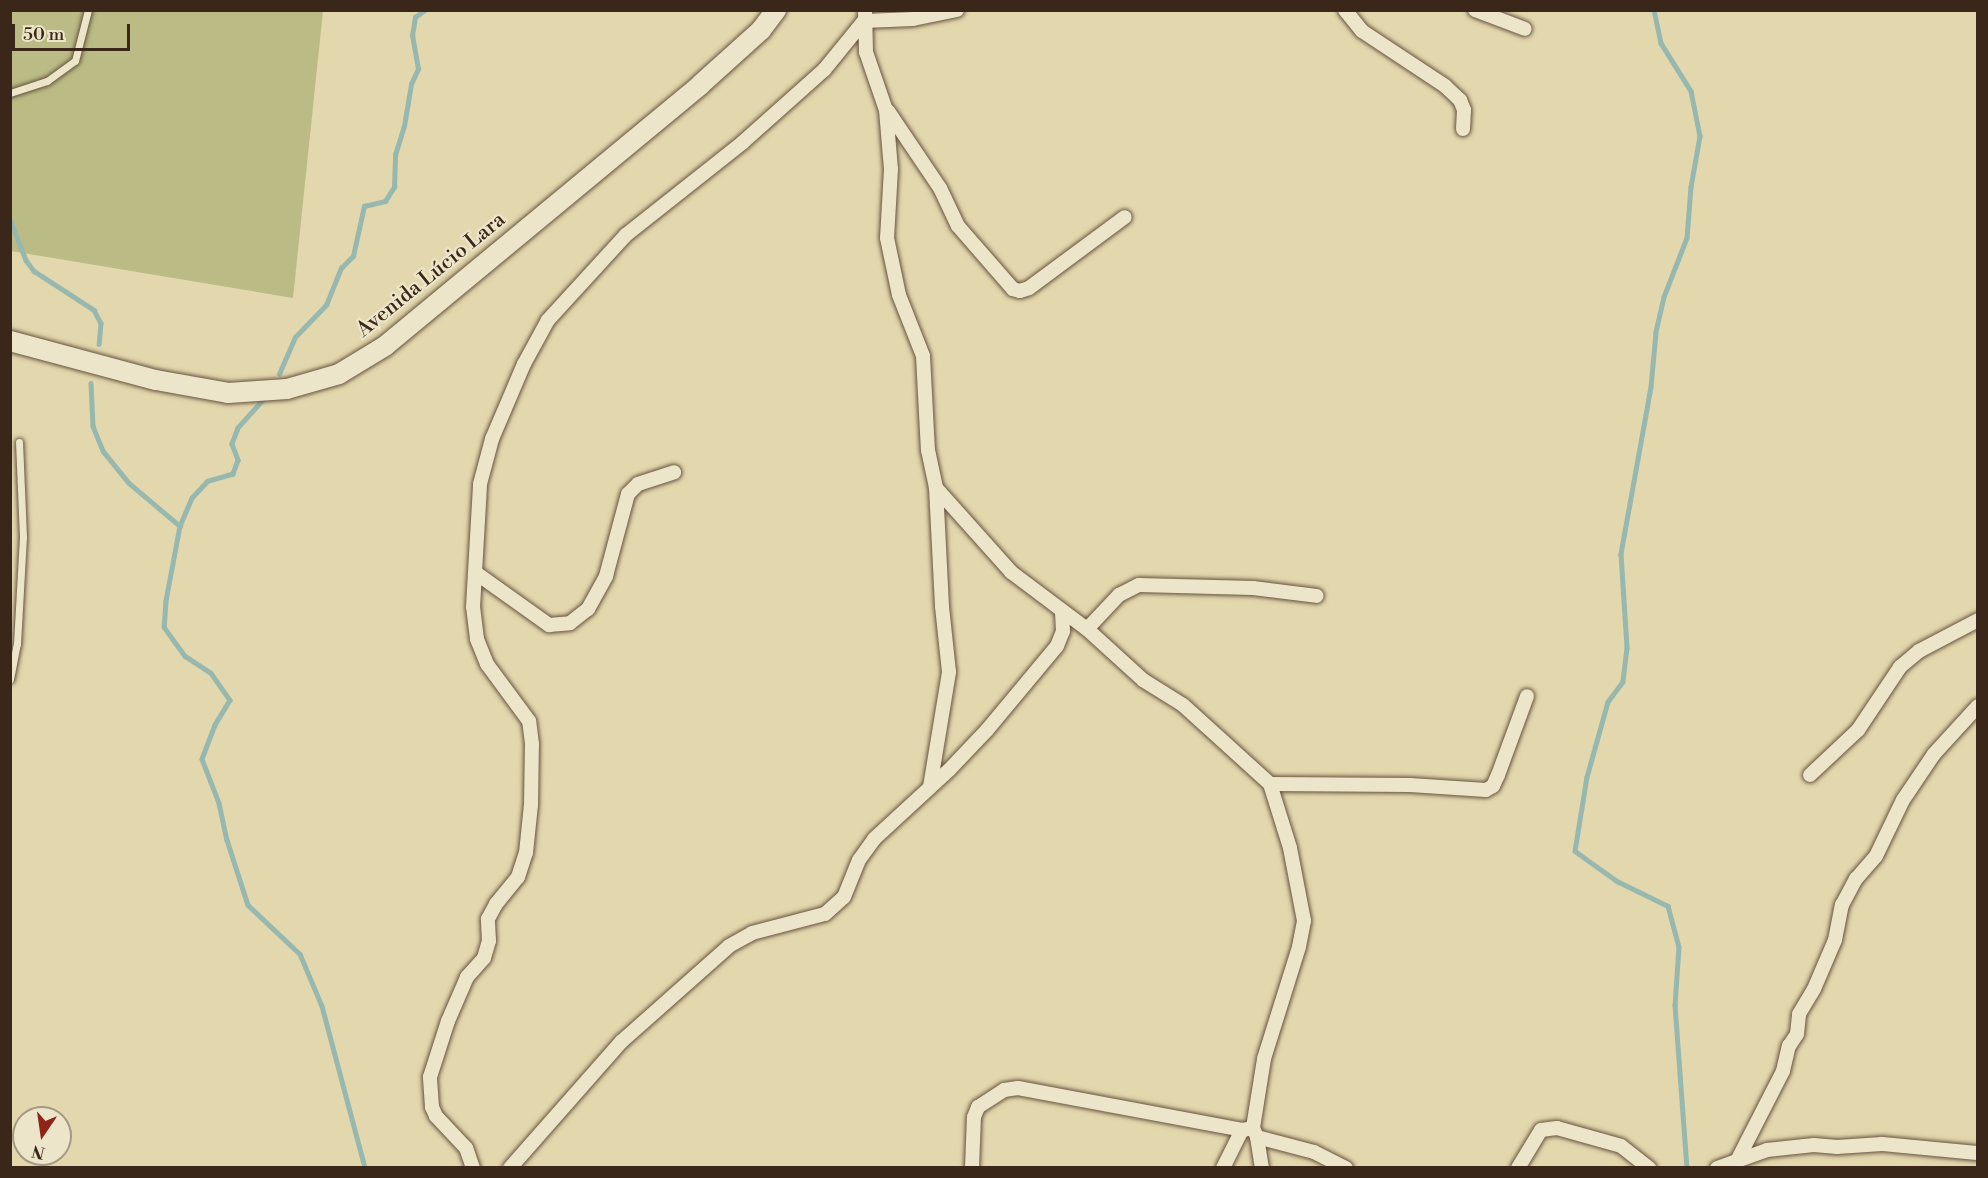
<!DOCTYPE html>
<meta charset="utf-8">
<style>
body{margin:0}
#map{position:relative;width:1988px;height:1178px;overflow:hidden;background:#e3d7ad;font-family:"Libre Bodoni",serif}
div>[style]{position:absolute}
.green>*{inset:0;background:#bbbc85}
.stream>*{height:4.5px;margin:-2.25px;padding:0 2.25px;transform-origin:2.25px;border-radius:2.25px;background:#96b8af}
.roads{filter:drop-shadow(0 0 2px #65533f) drop-shadow(0 0 2px #65533f)}
.lane>*{height:7px;margin:-3.5px;padding:0 3.5px;transform-origin:3.5px;border-radius:3.5px;background:#ede5ca}
.street>*{height:14px;margin:-7px;padding:0 7px;transform-origin:7px;border-radius:7px;background:#ede5ca}
.secondary>*{height:20px;margin:-10px;padding:0 10px;transform-origin:10px;border-radius:10px;background:#ede5ca}
span{translate:-50% -50%;white-space:nowrap;text-align:center;line-height:1.15;-webkit-text-stroke:4.5px #ede5ca;paint-order:stroke}
.street-label{font-size:21px;color:#3b271a}
.frame{position:absolute;inset:0;border:12px solid #3b271a;pointer-events:none}
.north{position:absolute;left:12px;top:1106px;width:60px;height:60px;box-sizing:border-box;background:#ede5ca;border:2px solid #a69984;border-radius:50%;rotate:193deg;font-size:16px;font-weight:700;line-height:24px;text-align:center;color:#3b271a}
.north::after{content:'';display:block;margin:auto;width:21px;height:27px;background:#8f2418;clip-path:polygon(50% 0,100% 100%,50% 72%,0 100%)}
.scale{position:absolute;left:12px;top:24px;width:118px;height:27px;box-sizing:border-box;border:3px solid #3b271a;border-top:0;padding-left:8px;font-size:18px;line-height:21px;white-space:nowrap;color:#3b271a;-webkit-text-stroke:4px #ede5ca;paint-order:stroke}
</style>
<div id="map">
<div class="green">
<div style="clip-path:polygon(10px 11px,323px 11px,293px 298px,11px 251px)"></div>
</div>
<div class="stream">
<div style="left:1654px;top:10px;width:34px;rotate:78deg"></div>
<div style="left:1661px;top:43px;width:57px;rotate:58deg"></div>
<div style="left:1691px;top:91px;width:46px;rotate:78.7deg"></div>
<div style="left:1700px;top:136px;width:52px;rotate:100deg"></div>
<div style="left:1691px;top:187px;width:51px;rotate:94.5deg"></div>
<div style="left:1687px;top:238px;width:63px;rotate:111.3deg"></div>
<div style="left:1664px;top:297px;width:37px;rotate:103deg"></div>
<div style="left:1656px;top:333px;width:54px;rotate:95.3deg"></div>
<div style="left:1651px;top:387px;width:170px;rotate:100.2deg"></div>
<div style="left:1621px;top:554px;width:94px;rotate:86.3deg"></div>
<div style="left:1627px;top:648px;width:34px;rotate:97deg"></div>
<div style="left:1623px;top:682px;width:25px;rotate:127deg"></div>
<div style="left:1608px;top:702px;width:78px;rotate:105.6deg"></div>
<div style="left:1587px;top:777px;width:75px;rotate:99.2deg"></div>
<div style="left:1575px;top:851px;width:52px;rotate:35.5deg"></div>
<div style="left:1617px;top:881px;width:57px;rotate:26.1deg"></div>
<div style="left:1668px;top:906px;width:42px;rotate:75deg"></div>
<div style="left:1679px;top:947px;width:58px;rotate:93.9deg"></div>
<div style="left:1675px;top:1005px;width:163px;rotate:85.8deg"></div>
<div style="left:10px;top:219px;width:44px;rotate:68.7deg"></div>
<div style="left:26px;top:260px;width:14px;rotate:54deg"></div>
<div style="left:34px;top:271px;width:72px;rotate:33deg"></div>
<div style="left:94px;top:310px;width:15px;rotate:62deg"></div>
<div style="left:101px;top:323px;width:21px;rotate:95deg"></div>
<div style="left:279px;top:374px;width:40px;rotate:-66.6deg"></div>
<div style="left:295px;top:337px;width:45px;rotate:-45.9deg"></div>
<div style="left:326px;top:305px;width:40px;rotate:-68deg"></div>
<div style="left:341px;top:268px;width:17px;rotate:-45deg"></div>
<div style="left:353px;top:256px;width:51px;rotate:-77.6deg"></div>
<div style="left:364px;top:206px;width:22px;rotate:-13deg"></div>
<div style="left:385px;top:201px;width:17px;rotate:-57deg"></div>
<div style="left:394px;top:187px;width:32px;rotate:-88deg"></div>
<div style="left:395px;top:155px;width:30px;rotate:-73deg"></div>
<div style="left:404px;top:126px;width:43px;rotate:-80.5deg"></div>
<div style="left:411px;top:84px;width:17px;rotate:-65deg"></div>
<div style="left:418px;top:69px;width:34px;rotate:-100deg"></div>
<div style="left:412px;top:36px;width:19px;rotate:-81deg"></div>
<div style="left:415px;top:17px;width:12px;rotate:-35deg"></div>
<div style="left:91px;top:383px;width:43px;rotate:87.3deg"></div>
<div style="left:93px;top:426px;width:27px;rotate:68deg"></div>
<div style="left:103px;top:451px;width:41px;rotate:50.9deg"></div>
<div style="left:129px;top:483px;width:67px;rotate:40.1deg"></div>
<div style="left:264px;top:399px;width:39px;rotate:132deg"></div>
<div style="left:238px;top:428px;width:17px;rotate:111deg"></div>
<div style="left:232px;top:444px;width:17px;rotate:69deg"></div>
<div style="left:238px;top:460px;width:15px;rotate:110deg"></div>
<div style="left:233px;top:474px;width:26px;rotate:164deg"></div>
<div style="left:208px;top:481px;width:23px;rotate:133deg"></div>
<div style="left:192px;top:498px;width:30px;rotate:113deg"></div>
<div style="left:180px;top:526px;width:76px;rotate:100.6deg"></div>
<div style="left:166px;top:601px;width:26px;rotate:94deg"></div>
<div style="left:164px;top:627px;width:36px;rotate:54deg"></div>
<div style="left:185px;top:656px;width:31px;rotate:33deg"></div>
<div style="left:211px;top:673px;width:33px;rotate:55deg"></div>
<div style="left:230px;top:700px;width:29px;rotate:121deg"></div>
<div style="left:215px;top:725px;width:36px;rotate:111deg"></div>
<div style="left:202px;top:759px;width:47px;rotate:68.9deg"></div>
<div style="left:219px;top:803px;width:38px;rotate:78deg"></div>
<div style="left:227px;top:840px;width:68px;rotate:72.1deg"></div>
<div style="left:248px;top:905px;width:71px;rotate:43.3deg"></div>
<div style="left:300px;top:954px;width:56px;rotate:67.1deg"></div>
<div style="left:322px;top:1006px;width:168px;rotate:75.1deg"></div>
</div>
<div class="roads">
<div class="lane">
<div style="left:10px;top:93px;width:39px;rotate:-18deg"></div>
<div style="left:47px;top:81px;width:34px;rotate:-36deg"></div>
<div style="left:75px;top:61px;width:53px;rotate:-75.7deg"></div>
<div style="left:10px;top:679px;width:36px;rotate:-79deg"></div>
<div style="left:17px;top:644px;width:107px;rotate:-86.8deg"></div>
<div style="left:23px;top:537px;width:95px;rotate:-92.4deg"></div>
</div>
<div class="street">
<div style="left:865px;top:10px;width:42px;rotate:88.6deg"></div>
<div style="left:866px;top:52px;width:61px;rotate:71deg"></div>
<div style="left:886px;top:110px;width:59px;rotate:85.2deg"></div>
<div style="left:891px;top:169px;width:69px;rotate:93.3deg"></div>
<div style="left:887px;top:238px;width:58px;rotate:78.1deg"></div>
<div style="left:899px;top:295px;width:66px;rotate:68.5deg"></div>
<div style="left:923px;top:356px;width:94px;rotate:87deg"></div>
<div style="left:928px;top:450px;width:39px;rotate:78deg"></div>
<div style="left:936px;top:488px;width:113px;rotate:48.2deg"></div>
<div style="left:1011px;top:572px;width:95px;rotate:36.9deg"></div>
<div style="left:1087px;top:629px;width:76px;rotate:42.3deg"></div>
<div style="left:1143px;top:680px;width:47px;rotate:32deg"></div>
<div style="left:1183px;top:705px;width:118px;rotate:42.2deg"></div>
<div style="left:1270px;top:784px;width:67px;rotate:72.6deg"></div>
<div style="left:1290px;top:848px;width:74px;rotate:79.1deg"></div>
<div style="left:1304px;top:921px;width:26px;rotate:101deg"></div>
<div style="left:1299px;top:947px;width:117px;rotate:107.4deg"></div>
<div style="left:1264px;top:1059px;width:70px;rotate:99.1deg"></div>
<div style="left:1253px;top:1128px;width:10px;rotate:66deg"></div>
<div style="left:1257px;top:1137px;width:59px;rotate:14.7deg"></div>
<div style="left:1314px;top:1152px;width:36px;rotate:27deg"></div>
<div style="left:1345px;top:10px;width:27px;rotate:51deg"></div>
<div style="left:1362px;top:31px;width:100px;rotate:33.5deg"></div>
<div style="left:1445px;top:86px;width:21px;rotate:43deg"></div>
<div style="left:1460px;top:100px;width:11px;rotate:68deg"></div>
<div style="left:1464px;top:110px;width:19px;rotate:93deg"></div>
<div style="left:1475px;top:10px;width:53px;rotate:20.8deg"></div>
<div style="left:888px;top:111px;width:93px;rotate:56deg"></div>
<div style="left:940px;top:188px;width:42px;rotate:64.7deg"></div>
<div style="left:958px;top:226px;width:84px;rotate:48.9deg"></div>
<div style="left:1013px;top:289px;width:7px;rotate:16deg"></div>
<div style="left:1020px;top:291px;width:9px;rotate:-18deg"></div>
<div style="left:1029px;top:288px;width:119px;rotate:-36.5deg"></div>
<div style="left:476px;top:573px;width:90px;rotate:35.5deg"></div>
<div style="left:549px;top:625px;width:21px;rotate:-5deg"></div>
<div style="left:570px;top:623px;width:23px;rotate:-38deg"></div>
<div style="left:588px;top:609px;width:38px;rotate:-61deg"></div>
<div style="left:606px;top:576px;width:85px;rotate:-75deg"></div>
<div style="left:628px;top:494px;width:14px;rotate:-45deg"></div>
<div style="left:638px;top:484px;width:38px;rotate:-18deg"></div>
<div style="left:1087px;top:629px;width:47px;rotate:-46.7deg"></div>
<div style="left:1119px;top:595px;width:22px;rotate:-27deg"></div>
<div style="left:1139px;top:585px;width:114px;rotate:1.5deg"></div>
<div style="left:1253px;top:588px;width:64px;rotate:7.1deg"></div>
<div style="left:1810px;top:775px;width:66px;rotate:-43.2deg"></div>
<div style="left:1858px;top:730px;width:76px;rotate:-56.3deg"></div>
<div style="left:1900px;top:667px;width:25px;rotate:-40deg"></div>
<div style="left:1919px;top:651px;width:67px;rotate:-27.7deg"></div>
<div style="left:1270px;top:784px;width:140px;rotate:0.4deg"></div>
<div style="left:1410px;top:785px;width:76px;rotate:3.8deg"></div>
<div style="left:1486px;top:790px;width:8px;rotate:-30deg"></div>
<div style="left:1493px;top:786px;width:12px;rotate:-66deg"></div>
<div style="left:1498px;top:775px;width:84px;rotate:-69.8deg"></div>
<div style="left:930px;top:787px;width:117px;rotate:-80.6deg"></div>
<div style="left:949px;top:672px;width:66px;rotate:-96.1deg"></div>
<div style="left:942px;top:606px;width:118px;rotate:-92.9deg"></div>
<div style="left:1257px;top:1137px;width:31px;rotate:81deg"></div>
<div style="left:1738px;top:1159px;width:99px;rotate:-62.9deg"></div>
<div style="left:1783px;top:1071px;width:26px;rotate:-77deg"></div>
<div style="left:1789px;top:1046px;width:14px;rotate:-56deg"></div>
<div style="left:1797px;top:1034px;width:20px;rotate:-84deg"></div>
<div style="left:1799px;top:1014px;width:29px;rotate:-59deg"></div>
<div style="left:1814px;top:989px;width:53px;rotate:-66.8deg"></div>
<div style="left:1835px;top:940px;width:36px;rotate:-79deg"></div>
<div style="left:1842px;top:905px;width:30px;rotate:-62deg"></div>
<div style="left:1856px;top:879px;width:30px;rotate:-49deg"></div>
<div style="left:1876px;top:856px;width:62px;rotate:-64.3deg"></div>
<div style="left:1903px;top:800px;width:55px;rotate:-56deg"></div>
<div style="left:1934px;top:754px;width:65px;rotate:-47.5deg"></div>
<div style="left:473px;top:1168px;width:21px;rotate:-109deg"></div>
<div style="left:466px;top:1148px;width:44px;rotate:-133.2deg"></div>
<div style="left:436px;top:1116px;width:10px;rotate:-114deg"></div>
<div style="left:432px;top:1107px;width:30px;rotate:-94deg"></div>
<div style="left:430px;top:1077px;width:59px;rotate:-72.2deg"></div>
<div style="left:448px;top:1021px;width:48px;rotate:-66.6deg"></div>
<div style="left:467px;top:977px;width:25px;rotate:-48deg"></div>
<div style="left:484px;top:958px;width:18px;rotate:-74deg"></div>
<div style="left:489px;top:941px;width:22px;rotate:-93deg"></div>
<div style="left:488px;top:919px;width:17px;rotate:-62deg"></div>
<div style="left:496px;top:904px;width:35px;rotate:-51deg"></div>
<div style="left:518px;top:877px;width:25px;rotate:-72deg"></div>
<div style="left:526px;top:853px;width:48px;rotate:-84.1deg"></div>
<div style="left:531px;top:805px;width:61px;rotate:-89.1deg"></div>
<div style="left:532px;top:744px;width:23px;rotate:-97deg"></div>
<div style="left:529px;top:721px;width:71px;rotate:-126.4deg"></div>
<div style="left:487px;top:664px;width:27px;rotate:-112deg"></div>
<div style="left:477px;top:639px;width:32px;rotate:-97deg"></div>
<div style="left:473px;top:607px;width:123px;rotate:-86.7deg"></div>
<div style="left:480px;top:484px;width:47px;rotate:-75.1deg"></div>
<div style="left:492px;top:439px;width:82px;rotate:-66.9deg"></div>
<div style="left:524px;top:364px;width:50px;rotate:-61.4deg"></div>
<div style="left:548px;top:320px;width:115px;rotate:-47.5deg"></div>
<div style="left:626px;top:235px;width:148px;rotate:-38.4deg"></div>
<div style="left:742px;top:143px;width:110px;rotate:-41.7deg"></div>
<div style="left:824px;top:70px;width:63px;rotate:-50.8deg"></div>
<div style="left:864px;top:21px;width:49px;rotate:-2.3deg"></div>
<div style="left:913px;top:19px;width:45px;rotate:-11.6deg"></div>
<div style="left:510px;top:1168px;width:168px;rotate:-48.6deg"></div>
<div style="left:621px;top:1042px;width:144px;rotate:-41.6deg"></div>
<div style="left:729px;top:946px;width:26px;rotate:-29deg"></div>
<div style="left:752px;top:933px;width:75px;rotate:-14.6deg"></div>
<div style="left:825px;top:914px;width:25px;rotate:-42deg"></div>
<div style="left:844px;top:897px;width:40px;rotate:-68deg"></div>
<div style="left:859px;top:860px;width:26px;rotate:-54deg"></div>
<div style="left:874px;top:839px;width:102px;rotate:-42.6deg"></div>
<div style="left:949px;top:770px;width:55px;rotate:-46.5deg"></div>
<div style="left:987px;top:730px;width:109px;rotate:-50.2deg"></div>
<div style="left:1057px;top:646px;width:16px;rotate:-68deg"></div>
<div style="left:1063px;top:631px;width:20px;rotate:-93deg"></div>
<div style="left:972px;top:1168px;width:51px;rotate:-87.8deg"></div>
<div style="left:974px;top:1117px;width:11px;rotate:-68deg"></div>
<div style="left:978px;top:1107px;width:31px;rotate:-33deg"></div>
<div style="left:1004px;top:1090px;width:14px;rotate:-8deg"></div>
<div style="left:1018px;top:1088px;width:228px;rotate:10.6deg"></div>
<div style="left:1242px;top:1130px;width:11px;rotate:-10deg"></div>
<div style="left:1223px;top:1168px;width:42px;rotate:-63.4deg"></div>
<div style="left:1518px;top:1168px;width:44px;rotate:-58.8deg"></div>
<div style="left:1541px;top:1130px;width:16px;rotate:-7deg"></div>
<div style="left:1557px;top:1128px;width:66px;rotate:15.7deg"></div>
<div style="left:1621px;top:1146px;width:36px;rotate:38deg"></div>
<div style="left:1717px;top:1168px;width:53px;rotate:-19.8deg"></div>
<div style="left:1767px;top:1150px;width:47px;rotate:-6.1deg"></div>
<div style="left:1814px;top:1145px;width:23px;rotate:5deg"></div>
<div style="left:1837px;top:1147px;width:45px;rotate:-3.8deg"></div>
<div style="left:1882px;top:1144px;width:96px;rotate:5.4deg"></div>
</div>
<div class="secondary">
<div style="left:10px;top:341px;width:151px;rotate:15deg"></div>
<div style="left:156px;top:380px;width:73px;rotate:10.2deg"></div>
<div style="left:228px;top:393px;width:59px;rotate:-3.9deg"></div>
<div style="left:287px;top:389px;width:54px;rotate:-16.1deg"></div>
<div style="left:339px;top:374px;width:54px;rotate:-31.3deg"></div>
<div style="left:385px;top:346px;width:409px;rotate:-39.6deg"></div>
<div style="left:700px;top:85px;width:82px;rotate:-42deg"></div>
<div style="left:761px;top:30px;width:25px;rotate:-53deg"></div>
</div>
</div>
<div class="street-label">
<span style="left:431px;top:275px;rotate:-39deg">Avenida Lúcio Lara</span>
</div>
<div class="frame"></div>
<div class="north">N</div>
<div class="scale">50 m</div>
</div>
